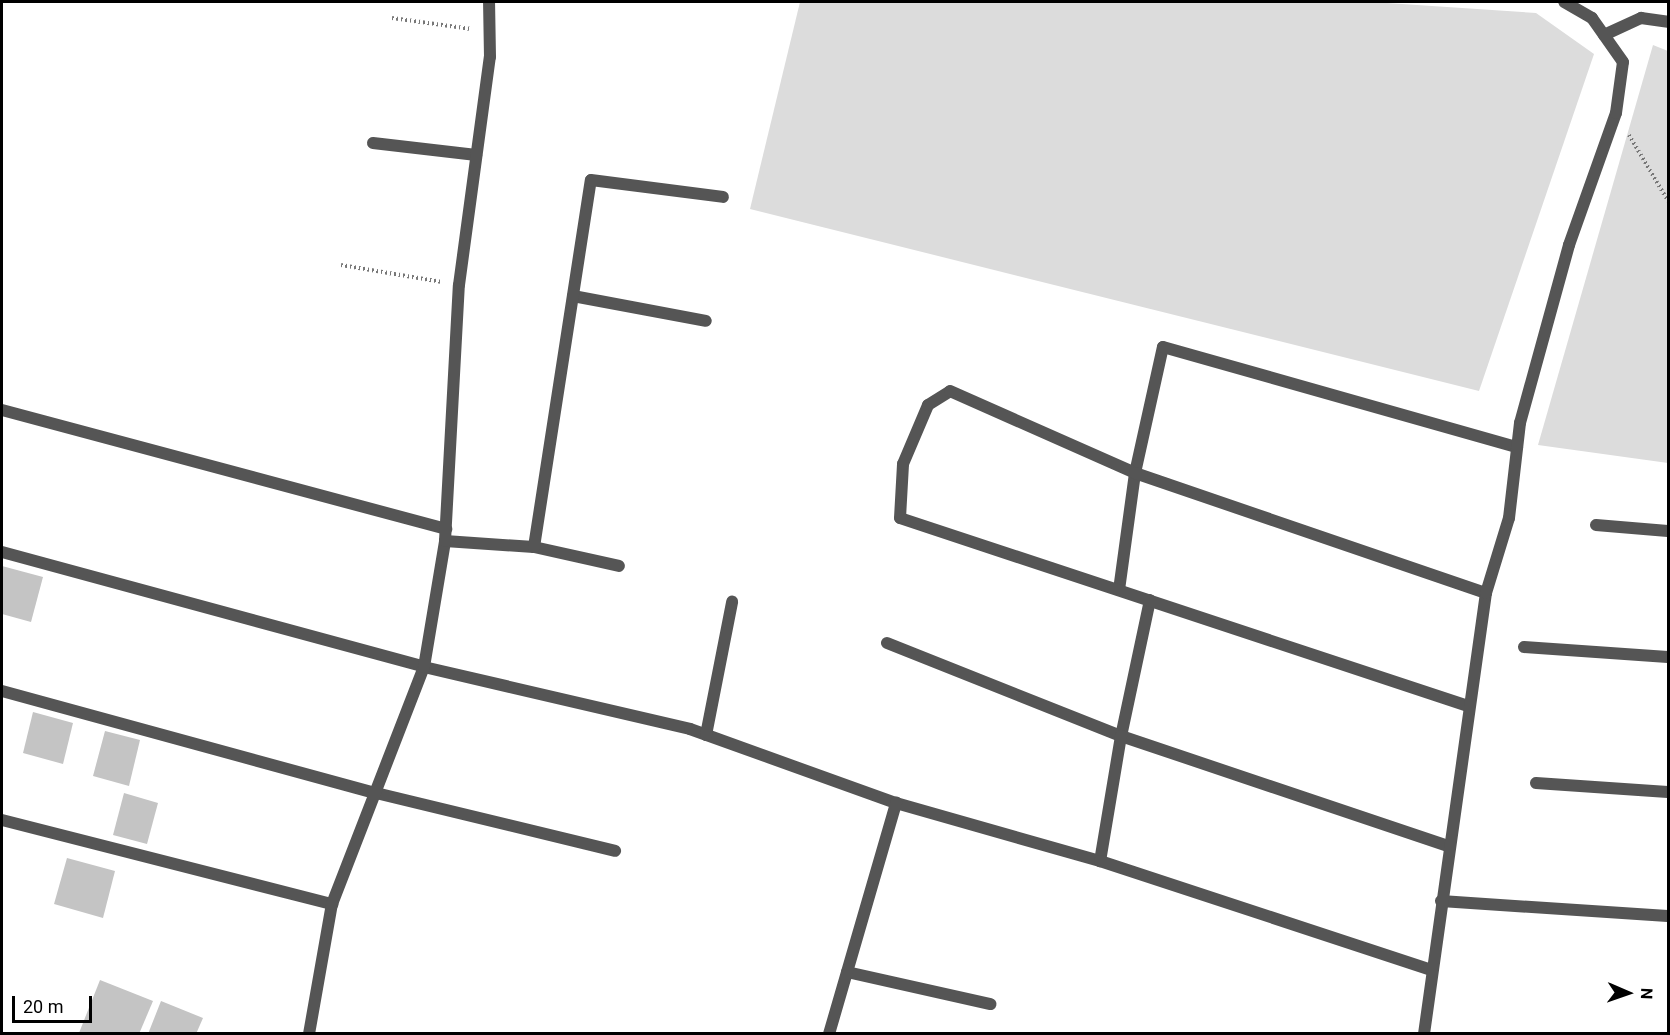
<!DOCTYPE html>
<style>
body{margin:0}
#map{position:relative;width:1670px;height:1035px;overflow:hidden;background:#fff;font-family:Roboto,sans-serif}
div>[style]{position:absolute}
.green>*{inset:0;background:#dcdcdc}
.building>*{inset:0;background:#c4c4c4}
.path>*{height:4px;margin-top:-2px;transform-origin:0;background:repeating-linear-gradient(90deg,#777 0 1.5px,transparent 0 4.5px)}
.service>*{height:12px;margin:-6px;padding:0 6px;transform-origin:6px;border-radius:6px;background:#555}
.minor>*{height:12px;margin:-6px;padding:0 6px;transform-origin:6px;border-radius:6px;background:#555}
.tertiary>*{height:12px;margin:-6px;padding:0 6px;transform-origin:6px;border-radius:6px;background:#555}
span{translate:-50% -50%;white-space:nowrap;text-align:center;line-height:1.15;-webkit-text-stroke:4.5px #fff;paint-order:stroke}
.frame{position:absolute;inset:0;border:3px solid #000;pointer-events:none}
.north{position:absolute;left:1598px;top:963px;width:60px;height:60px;-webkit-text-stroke:4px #fff;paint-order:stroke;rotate:92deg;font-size:16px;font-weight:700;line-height:24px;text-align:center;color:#000}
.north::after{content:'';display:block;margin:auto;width:21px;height:27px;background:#000;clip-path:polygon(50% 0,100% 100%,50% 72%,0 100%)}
.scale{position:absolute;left:12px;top:996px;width:80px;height:27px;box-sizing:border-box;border:3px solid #000;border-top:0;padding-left:8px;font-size:18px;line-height:21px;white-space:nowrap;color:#000;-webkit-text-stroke:4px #fff;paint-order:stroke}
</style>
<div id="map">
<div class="green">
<div style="clip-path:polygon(800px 2px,1372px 2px,1536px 13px,1594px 54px,1479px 391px,750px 209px)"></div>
<div style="clip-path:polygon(1653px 45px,1668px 51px,1668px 463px,1538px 445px)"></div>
</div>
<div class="building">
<div style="clip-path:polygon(2px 566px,43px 577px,31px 622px,2px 614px)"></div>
<div style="clip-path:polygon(33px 712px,73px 723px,63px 764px,23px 753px)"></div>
<div style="clip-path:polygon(105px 731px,140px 740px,129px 786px,93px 776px)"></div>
<div style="clip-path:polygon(124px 793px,158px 803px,147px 844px,113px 835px)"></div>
<div style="clip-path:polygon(67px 858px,115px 871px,103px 918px,54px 904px)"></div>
<div style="clip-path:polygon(100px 980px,153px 1001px,139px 1034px,79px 1033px)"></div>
<div style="clip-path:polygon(161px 1001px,203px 1018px,196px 1034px,148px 1034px)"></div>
</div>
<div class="path">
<div style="left:392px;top:18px;width:80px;rotate:7.9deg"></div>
<div style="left:1629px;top:135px;width:77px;rotate:59.4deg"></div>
<div style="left:341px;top:265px;width:101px;rotate:9.6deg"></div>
</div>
<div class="service">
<div style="left:373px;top:143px;width:104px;rotate:6.6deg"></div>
</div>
<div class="minor">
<div style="left:1604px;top:35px;width:41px;rotate:-24.7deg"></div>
<div style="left:1641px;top:18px;width:27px;rotate:8deg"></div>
<div style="left:573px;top:296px;width:135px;rotate:10.6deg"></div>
<div style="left:2px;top:410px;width:460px;rotate:15deg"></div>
<div style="left:1596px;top:525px;width:72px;rotate:4.8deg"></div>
<div style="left:445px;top:541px;width:89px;rotate:3.9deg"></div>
<div style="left:534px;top:547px;width:87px;rotate:12.6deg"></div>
<div style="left:534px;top:547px;width:371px;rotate:-81.2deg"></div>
<div style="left:591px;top:180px;width:133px;rotate:7.3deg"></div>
<div style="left:2px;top:552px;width:437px;rotate:15.2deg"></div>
<div style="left:424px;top:667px;width:273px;rotate:13.1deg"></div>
<div style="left:690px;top:729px;width:219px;rotate:19.8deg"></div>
<div style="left:896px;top:803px;width:212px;rotate:15.9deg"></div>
<div style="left:1119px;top:590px;width:118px;rotate:-82.2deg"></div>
<div style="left:1135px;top:473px;width:129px;rotate:-77.5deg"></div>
<div style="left:1163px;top:347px;width:368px;rotate:15.8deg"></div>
<div style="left:1150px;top:600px;width:139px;rotate:102deg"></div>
<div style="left:1121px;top:736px;width:345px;rotate:18.6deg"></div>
<div style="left:887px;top:643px;width:252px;rotate:21.7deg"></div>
<div style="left:1121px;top:736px;width:127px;rotate:99.5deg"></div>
<div style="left:1100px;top:861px;width:348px;rotate:18.2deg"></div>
<div style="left:1524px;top:647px;width:144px;rotate:4deg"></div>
<div style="left:2px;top:691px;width:388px;rotate:15.3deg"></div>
<div style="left:376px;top:793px;width:246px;rotate:13.6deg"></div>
<div style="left:1468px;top:706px;width:598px;rotate:-161.69deg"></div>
<div style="left:900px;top:518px;width:54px;rotate:-86.8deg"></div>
<div style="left:903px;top:464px;width:64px;rotate:-67deg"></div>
<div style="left:928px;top:405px;width:26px;rotate:-32deg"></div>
<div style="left:950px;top:391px;width:202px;rotate:23.9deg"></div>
<div style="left:1135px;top:473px;width:371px;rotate:18.9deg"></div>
<div style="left:706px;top:735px;width:136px;rotate:-78.9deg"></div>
<div style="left:1536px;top:783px;width:132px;rotate:3.9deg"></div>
<div style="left:2px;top:820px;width:341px;rotate:14.3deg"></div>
<div style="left:1441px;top:901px;width:227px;rotate:3.8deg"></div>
<div style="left:847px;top:972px;width:147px;rotate:12.6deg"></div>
<div style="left:829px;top:1034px;width:241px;rotate:-73.8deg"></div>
<div style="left:1424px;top:1034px;width:445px;rotate:-82deg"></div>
<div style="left:1486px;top:593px;width:78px;rotate:-73deg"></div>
<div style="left:1509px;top:518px;width:96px;rotate:-83.4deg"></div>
<div style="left:1520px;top:423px;width:185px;rotate:-74.6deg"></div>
<div style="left:1569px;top:245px;width:140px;rotate:-70.4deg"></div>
<div style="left:1616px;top:113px;width:51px;rotate:-82.2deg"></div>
<div style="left:1623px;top:62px;width:54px;rotate:-125.2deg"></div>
<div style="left:1592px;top:18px;width:32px;rotate:-150deg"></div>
</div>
<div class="tertiary">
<div style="left:309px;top:1034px;width:132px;rotate:-80deg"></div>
<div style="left:332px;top:904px;width:254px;rotate:-68.8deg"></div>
<div style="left:424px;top:667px;width:128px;rotate:-80.5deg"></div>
<div style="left:445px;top:541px;width:256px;rotate:-86.9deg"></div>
<div style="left:459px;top:285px;width:230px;rotate:-82.3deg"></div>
<div style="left:490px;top:57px;width:55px;rotate:-91deg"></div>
</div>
<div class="frame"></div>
<div class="north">N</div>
<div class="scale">20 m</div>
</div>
